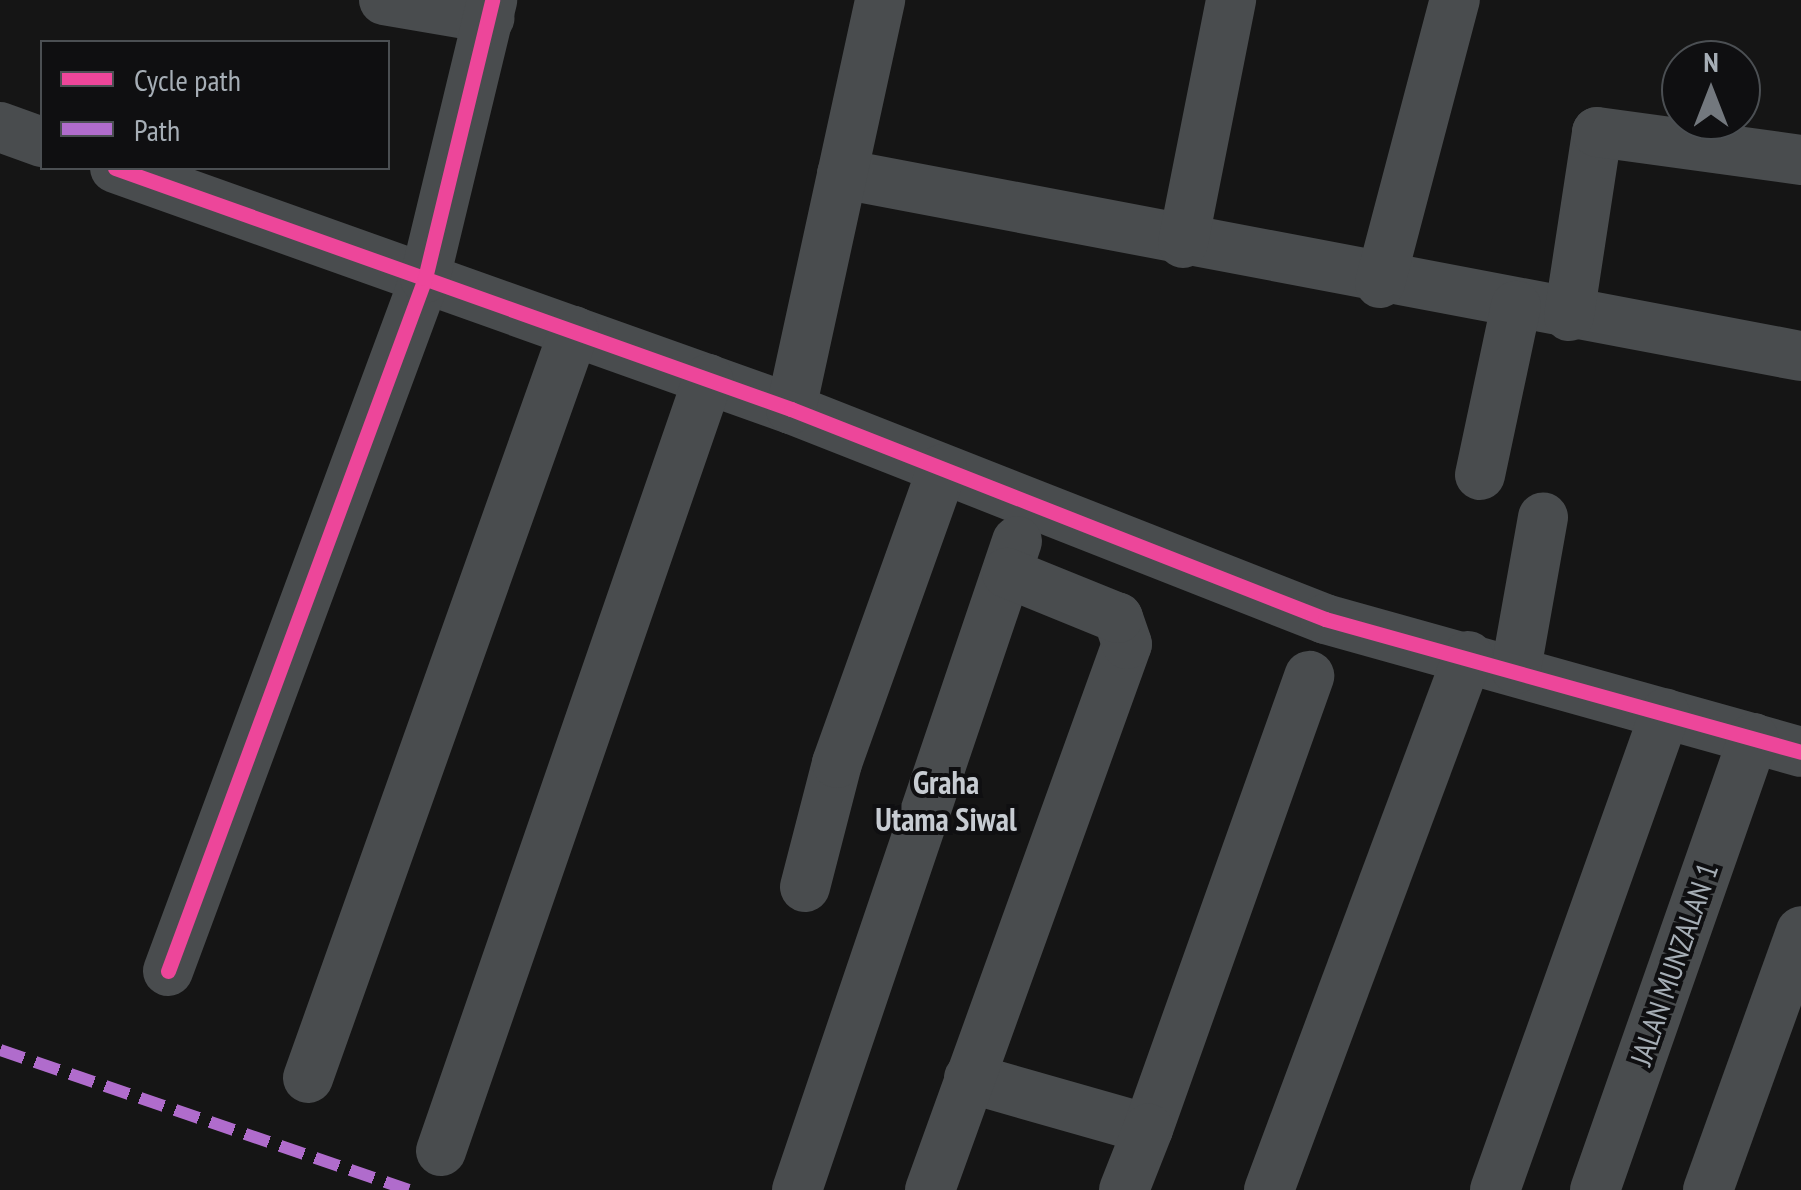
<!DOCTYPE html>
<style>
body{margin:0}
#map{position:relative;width:1801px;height:1190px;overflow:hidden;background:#151515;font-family:"PT Sans Narrow",sans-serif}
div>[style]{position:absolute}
.minor>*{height:50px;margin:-25px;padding:0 25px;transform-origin:25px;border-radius:25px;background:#494c4e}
.quiet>*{height:12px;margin-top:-6px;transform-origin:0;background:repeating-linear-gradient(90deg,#b06ccc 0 25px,transparent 0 37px)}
.cycleway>*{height:15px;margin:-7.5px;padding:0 7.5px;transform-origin:7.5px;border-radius:7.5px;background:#ed469a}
span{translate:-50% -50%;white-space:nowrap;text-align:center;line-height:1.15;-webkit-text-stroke:8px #0f0f11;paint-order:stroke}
.street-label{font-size:30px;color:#a6aeb6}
.neighbourhood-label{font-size:32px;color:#c7ccd2;font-weight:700}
.legend{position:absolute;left:40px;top:40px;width:350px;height:130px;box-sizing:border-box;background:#0f0f11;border:2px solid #4b4f53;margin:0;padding:12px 18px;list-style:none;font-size:30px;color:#a6aeb6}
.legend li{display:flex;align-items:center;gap:20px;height:50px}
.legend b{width:50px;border:2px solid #4b4f53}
.north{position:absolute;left:1661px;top:40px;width:100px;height:100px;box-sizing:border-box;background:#0f0f11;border:2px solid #4b4f53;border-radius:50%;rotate:0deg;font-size:28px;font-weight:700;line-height:40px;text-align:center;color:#a6aeb6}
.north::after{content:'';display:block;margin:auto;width:35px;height:45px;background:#73787e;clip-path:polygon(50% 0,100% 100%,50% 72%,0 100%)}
</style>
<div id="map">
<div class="minor">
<div style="left:384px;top:0;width:107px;rotate:9.7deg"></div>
<div style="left:0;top:127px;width:45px;rotate:19.7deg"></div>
<div style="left:115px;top:168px;width:718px;rotate:19.62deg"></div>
<div style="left:791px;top:409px;width:574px;rotate:21.47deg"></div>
<div style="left:1325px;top:619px;width:494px;rotate:15.6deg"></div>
<div style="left:842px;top:174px;width:976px;rotate:10.75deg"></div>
<div style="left:1183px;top:243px;width:248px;rotate:-78.8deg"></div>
<div style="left:1380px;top:283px;width:293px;rotate:-75.2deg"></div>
<div style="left:1569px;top:316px;width:186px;rotate:-81.3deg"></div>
<div style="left:1597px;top:132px;width:206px;rotate:7.8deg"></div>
<div style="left:791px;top:409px;width:419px;rotate:-77.7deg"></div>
<div style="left:1480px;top:475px;width:173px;rotate:-78deg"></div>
<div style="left:1516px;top:669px;width:154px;rotate:-79.9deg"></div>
<div style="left:805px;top:887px;width:128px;rotate:-75.5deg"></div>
<div style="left:837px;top:763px;width:312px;rotate:-70.3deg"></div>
<div style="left:168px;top:971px;width:739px;rotate:-69.65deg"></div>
<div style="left:425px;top:278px;width:286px;rotate:-76.4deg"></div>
<div style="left:308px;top:1078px;width:793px;rotate:-70.4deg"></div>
<div style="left:969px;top:1078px;width:186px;rotate:15.9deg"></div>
<div style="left:1148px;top:1129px;width:481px;rotate:-70.4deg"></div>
<div style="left:441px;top:1151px;width:817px;rotate:-70.92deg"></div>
<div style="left:797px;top:1190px;width:685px;rotate:-71.27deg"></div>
<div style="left:930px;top:1190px;width:580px;rotate:-70.16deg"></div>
<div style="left:1127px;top:644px;width:28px;rotate:-109deg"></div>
<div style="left:1118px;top:618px;width:120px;rotate:-157.9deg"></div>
<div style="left:1124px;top:1190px;width:66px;rotate:-68.5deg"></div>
<div style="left:1269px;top:1190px;width:570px;rotate:-69.56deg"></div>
<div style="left:1495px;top:1190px;width:506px;rotate:-70.38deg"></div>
<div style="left:1595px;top:1190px;width:479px;rotate:-70.7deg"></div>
<div style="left:1708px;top:1190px;width:275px;rotate:-70.2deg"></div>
</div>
<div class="quiet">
<div style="left:0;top:1050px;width:432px;rotate:18.9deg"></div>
</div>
<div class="cycleway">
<div style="left:115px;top:168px;width:718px;rotate:19.62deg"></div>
<div style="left:791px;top:409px;width:574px;rotate:21.47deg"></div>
<div style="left:1325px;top:619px;width:494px;rotate:15.6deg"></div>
<div style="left:168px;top:971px;width:739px;rotate:-69.65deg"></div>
<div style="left:425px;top:278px;width:286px;rotate:-76.4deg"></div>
</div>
<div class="street-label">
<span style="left:1674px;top:964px;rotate:-71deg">JALAN MUNZALAN 1</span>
</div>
<div class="neighbourhood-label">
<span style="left:946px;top:801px">Graha<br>Utama Siwal</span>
</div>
<ul class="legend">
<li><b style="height:12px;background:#ed469a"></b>Cycle path</li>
<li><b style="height:12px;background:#b06ccc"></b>Path</li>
</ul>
<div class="north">N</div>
</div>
